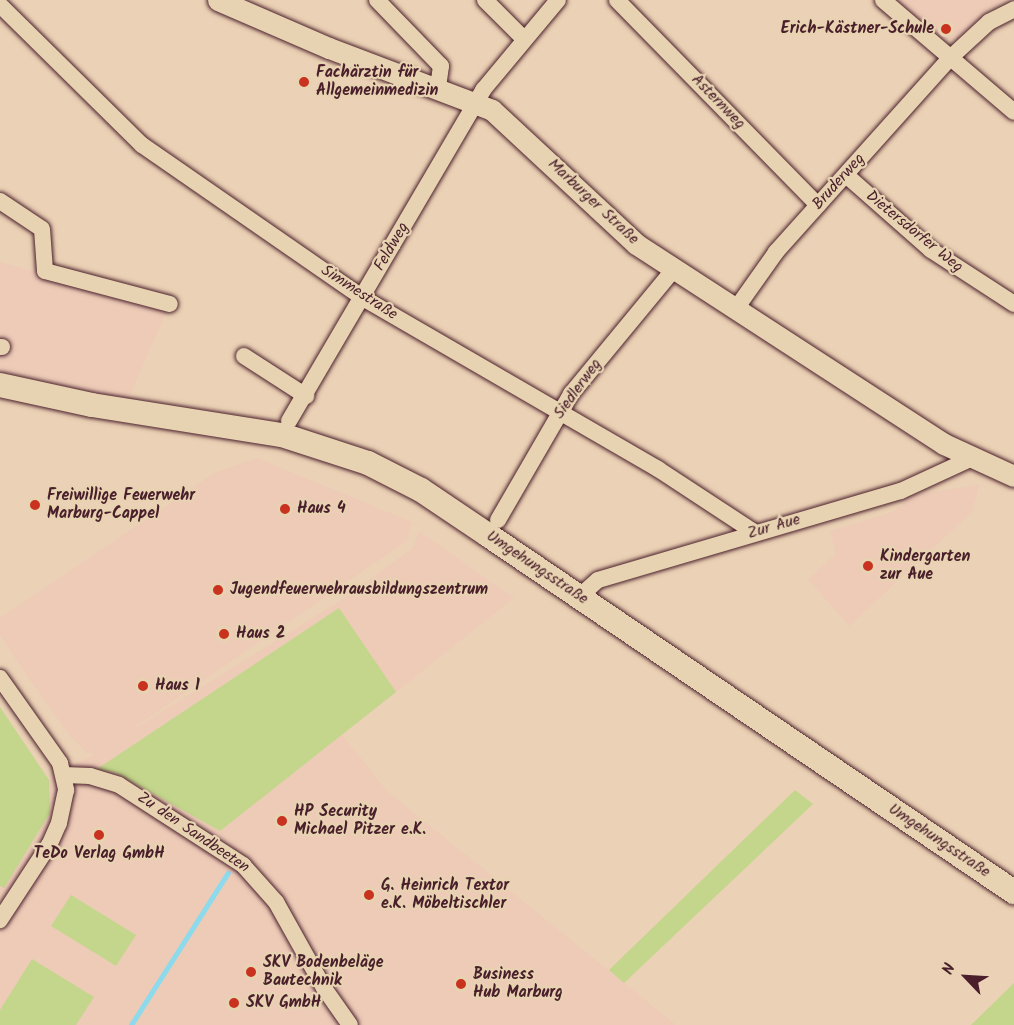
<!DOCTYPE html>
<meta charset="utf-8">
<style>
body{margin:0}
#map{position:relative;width:1014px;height:1025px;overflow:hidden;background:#ebd1b5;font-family:Kalam,sans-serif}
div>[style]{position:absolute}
.built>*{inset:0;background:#edcbb7}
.green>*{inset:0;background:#c3d68b}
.stream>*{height:4.5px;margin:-2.25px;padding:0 2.25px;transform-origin:2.25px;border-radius:2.25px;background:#8ddaed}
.roads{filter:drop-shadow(0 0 2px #4a1f2b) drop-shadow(0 0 2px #4a1f2b)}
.minor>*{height:16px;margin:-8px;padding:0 8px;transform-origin:8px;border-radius:8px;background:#e7d3b1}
.tertiary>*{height:21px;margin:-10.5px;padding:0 10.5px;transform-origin:10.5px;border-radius:10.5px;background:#e7d3b1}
.secondary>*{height:24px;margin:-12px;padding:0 12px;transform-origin:12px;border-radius:12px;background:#e7d3b1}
.dots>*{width:16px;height:16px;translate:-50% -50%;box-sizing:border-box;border:3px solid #e7d3b1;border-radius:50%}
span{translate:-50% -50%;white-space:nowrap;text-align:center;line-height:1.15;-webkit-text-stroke:4.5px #e7d3b1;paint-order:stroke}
.poi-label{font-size:16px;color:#4a1f2b;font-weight:700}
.right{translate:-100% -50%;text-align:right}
.left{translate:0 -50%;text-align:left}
.street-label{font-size:16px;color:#4a1f2b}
.north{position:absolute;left:936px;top:947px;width:60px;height:60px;-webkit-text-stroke:4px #e7d3b1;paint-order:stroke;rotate:295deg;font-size:16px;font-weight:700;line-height:24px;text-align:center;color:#4a1f2b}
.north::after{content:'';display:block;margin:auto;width:21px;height:27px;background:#4a1f2b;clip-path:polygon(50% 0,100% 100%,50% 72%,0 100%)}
</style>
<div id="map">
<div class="built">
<div style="clip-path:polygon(896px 0,1010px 0,990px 9px,957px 38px,939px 40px)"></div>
<div style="clip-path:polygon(0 262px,168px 308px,128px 400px,0 372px)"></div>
<div style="clip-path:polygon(257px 458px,412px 522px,407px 541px,113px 742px,340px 601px,413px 548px,419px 531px,514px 598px,342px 735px,387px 791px,676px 1025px,0 1025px,0 886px,4px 888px,50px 813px,49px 780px,94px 754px,86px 752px,70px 736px,27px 676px,0 635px,0 618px,216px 472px)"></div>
<div style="clip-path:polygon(979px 485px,972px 512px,849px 626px,808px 579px,836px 554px,830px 531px,893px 512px,906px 501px,904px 496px)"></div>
</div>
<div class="green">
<div style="clip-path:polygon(339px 608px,396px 692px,220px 831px,116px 773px,97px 769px)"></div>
<div style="clip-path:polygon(0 707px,49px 780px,50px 813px,4px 888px,0 886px)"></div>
<div style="clip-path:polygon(795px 790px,813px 804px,624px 983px,609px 970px)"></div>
<div style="clip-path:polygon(71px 895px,136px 935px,116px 966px,51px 926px)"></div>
<div style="clip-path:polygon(32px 959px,94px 997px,76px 1025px,0 1025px,0 1010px)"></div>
<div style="clip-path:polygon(1014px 983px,1014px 1025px,971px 1025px)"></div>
</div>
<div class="stream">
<div style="left:131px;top:1025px;width:180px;rotate:-57.5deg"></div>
</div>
<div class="roads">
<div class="minor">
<div style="left:377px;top:0;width:92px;rotate:45.9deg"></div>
<div style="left:441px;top:66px;width:22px;rotate:98deg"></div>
<div style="left:485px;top:0;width:55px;rotate:45deg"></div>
<div style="left:617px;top:0;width:287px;rotate:45.6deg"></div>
<div style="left:883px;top:0;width:172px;rotate:40.5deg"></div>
<div style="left:0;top:5px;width:199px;rotate:44.6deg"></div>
<div style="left:142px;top:145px;width:269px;rotate:34.7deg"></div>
<div style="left:363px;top:298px;width:341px;rotate:30.1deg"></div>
<div style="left:658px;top:469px;width:115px;rotate:33.3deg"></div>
<div style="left:846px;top:175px;width:113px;rotate:41.4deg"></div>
<div style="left:931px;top:250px;width:99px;rotate:33deg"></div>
<div style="left:0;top:201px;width:50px;rotate:33.7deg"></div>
<div style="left:42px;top:229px;width:42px;rotate:85.9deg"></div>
<div style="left:45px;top:271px;width:129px;rotate:14.8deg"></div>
<div style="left:735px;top:310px;width:71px;rotate:-54.7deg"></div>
<div style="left:776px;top:252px;width:259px;rotate:-48.1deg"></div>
<div style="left:949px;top:59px;width:54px;rotate:-42.8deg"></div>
<div style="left:989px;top:22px;width:28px;rotate:-27deg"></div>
<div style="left:0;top:347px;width:2px"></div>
<div style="left:244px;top:356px;width:74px;rotate:32.8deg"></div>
<div style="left:289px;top:421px;width:384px;rotate:-59.6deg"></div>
<div style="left:483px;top:90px;width:117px;rotate:-50.2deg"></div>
<div style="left:498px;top:520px;width:146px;rotate:-59.9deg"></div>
<div style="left:571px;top:394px;width:163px;rotate:-50.5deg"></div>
<div style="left:579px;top:597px;width:25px;rotate:-42deg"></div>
<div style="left:598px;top:580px;width:316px;rotate:-16.4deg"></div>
<div style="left:901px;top:491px;width:76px;rotate:-24.9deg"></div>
<div style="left:0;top:678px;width:104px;rotate:54.8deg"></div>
<div style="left:60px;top:763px;width:28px;rotate:77deg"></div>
<div style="left:66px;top:790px;width:34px;rotate:102deg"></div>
<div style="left:59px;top:823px;width:24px;rotate:114deg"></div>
<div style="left:49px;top:845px;width:90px;rotate:123.2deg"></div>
<div style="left:64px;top:775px;width:26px;rotate:2deg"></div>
<div style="left:90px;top:776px;width:30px;rotate:17deg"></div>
<div style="left:119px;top:785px;width:148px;rotate:32.8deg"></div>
<div style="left:243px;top:865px;width:50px;rotate:48.3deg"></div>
<div style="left:276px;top:902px;width:98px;rotate:60.8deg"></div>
<div style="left:324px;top:988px;width:45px;rotate:54.9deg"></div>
</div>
<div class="tertiary">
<div style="left:218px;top:0;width:121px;rotate:23.4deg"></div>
<div style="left:329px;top:48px;width:174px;rotate:20.8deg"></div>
<div style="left:492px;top:110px;width:197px;rotate:42.9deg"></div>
<div style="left:636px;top:244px;width:367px;rotate:33deg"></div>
<div style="left:944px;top:444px;width:77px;rotate:24.6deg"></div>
</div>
<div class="secondary">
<div style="left:0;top:385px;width:94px;rotate:12.3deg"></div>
<div style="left:92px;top:405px;width:192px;rotate:9deg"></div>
<div style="left:282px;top:435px;width:90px;rotate:18deg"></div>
<div style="left:368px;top:463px;width:59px;rotate:27deg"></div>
<div style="left:421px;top:490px;width:81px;rotate:33.9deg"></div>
<div style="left:488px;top:535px;width:636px;rotate:34.17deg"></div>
</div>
</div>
<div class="dots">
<div style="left:946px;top:29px;background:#c8321e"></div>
<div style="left:304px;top:82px;background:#c8321e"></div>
<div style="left:35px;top:505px;background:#c8321e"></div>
<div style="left:285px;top:509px;background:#c8321e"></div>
<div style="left:868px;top:566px;background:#c8321e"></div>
<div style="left:218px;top:590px;background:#c8321e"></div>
<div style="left:224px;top:634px;background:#c8321e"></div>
<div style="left:143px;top:686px;background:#c8321e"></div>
<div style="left:282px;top:821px;background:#c8321e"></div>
<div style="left:99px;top:835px;background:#c8321e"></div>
<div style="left:369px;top:895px;background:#c8321e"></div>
<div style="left:251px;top:972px;background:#c8321e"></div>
<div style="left:461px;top:984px;background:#c8321e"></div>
<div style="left:234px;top:1003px;background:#c8321e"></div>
</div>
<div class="poi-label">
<span class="right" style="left:934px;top:29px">Erich-Kästner-Schule</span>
<span class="left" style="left:316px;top:82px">Fachärztin für<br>Allgemeinmedizin</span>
<span class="left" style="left:47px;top:505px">Freiwillige Feuerwehr<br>Marburg-Cappel</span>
<span class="left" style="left:297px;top:509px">Haus 4</span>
<span class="left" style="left:880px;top:566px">Kindergarten<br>zur Aue</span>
<span class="left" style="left:230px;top:590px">Jugendfeuerwehrausbildungszentrum</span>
<span class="left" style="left:236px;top:634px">Haus 2</span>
<span class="left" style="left:155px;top:686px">Haus 1</span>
<span class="left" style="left:294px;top:821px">HP Security<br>Michael Pitzer e.K.</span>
<span style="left:99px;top:854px">TeDo Verlag GmbH</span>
<span class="left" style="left:381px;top:895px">G. Heinrich Textor<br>e.K. Möbeltischler</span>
<span class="left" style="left:263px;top:972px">SKV Bodenbeläge<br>Bautechnik</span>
<span class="left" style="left:473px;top:984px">Business<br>Hub Marburg</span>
<span class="left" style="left:246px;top:1003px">SKV GmbH</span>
</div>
<div class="street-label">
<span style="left:718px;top:102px;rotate:46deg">Asternweg</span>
<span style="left:839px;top:182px;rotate:-48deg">Bruderweg</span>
<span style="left:593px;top:202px;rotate:43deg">Marburger Straße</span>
<span style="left:914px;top:232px;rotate:39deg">Dietersdorfer Weg</span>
<span style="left:392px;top:247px;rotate:-60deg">Feldweg</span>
<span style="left:359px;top:293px;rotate:33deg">Simmestraße</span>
<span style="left:578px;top:389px;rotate:-54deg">Siedlerweg</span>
<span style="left:774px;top:527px;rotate:-16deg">Zur Aue</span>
<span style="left:537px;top:568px;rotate:34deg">Umgehungsstraße</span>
<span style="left:193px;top:833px;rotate:34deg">Zu den Sandbeeten</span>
<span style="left:939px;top:841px;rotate:34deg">Umgehungsstraße</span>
</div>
<div class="north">N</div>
</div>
